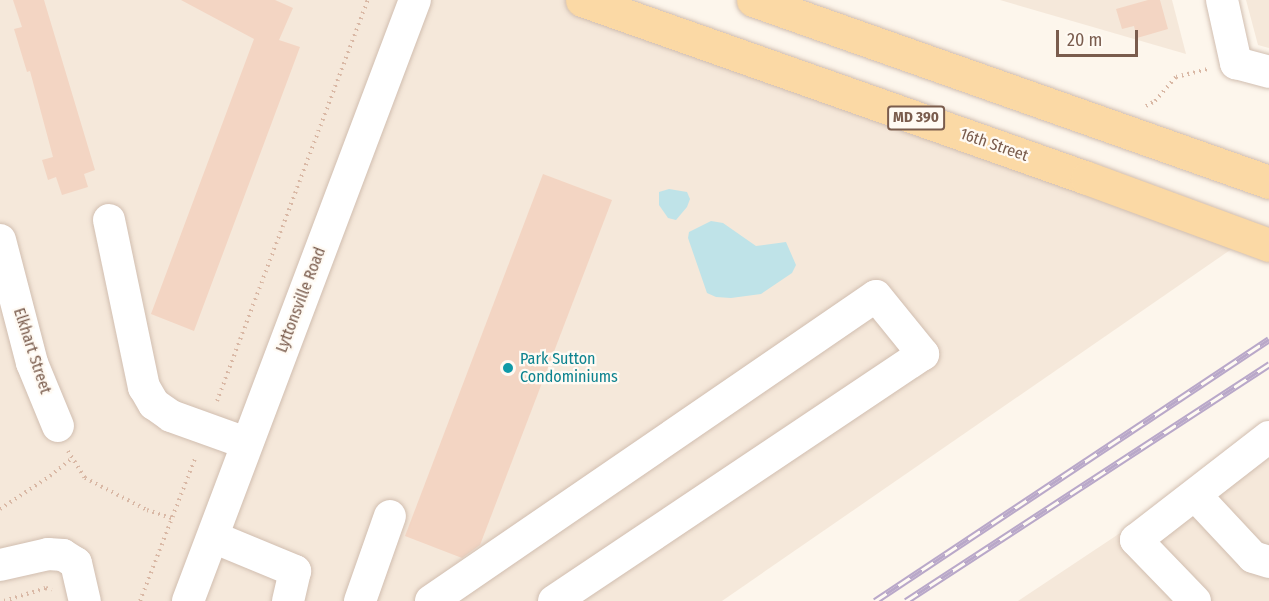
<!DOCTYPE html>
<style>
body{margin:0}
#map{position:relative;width:1269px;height:601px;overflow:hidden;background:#fdf6ec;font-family:"Fira Sans Condensed",sans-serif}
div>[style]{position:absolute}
.residential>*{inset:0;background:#f5e8da}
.water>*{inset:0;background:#bfe3e8}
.building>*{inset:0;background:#f3d5c3}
.path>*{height:4px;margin-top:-2px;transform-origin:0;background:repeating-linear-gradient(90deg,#d9b8a5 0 1.5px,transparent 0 6px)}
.roads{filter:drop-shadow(0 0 2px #d1beb0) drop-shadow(0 0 2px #d1beb0)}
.minor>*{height:32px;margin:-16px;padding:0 16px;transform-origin:16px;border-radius:16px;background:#fff}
.major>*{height:33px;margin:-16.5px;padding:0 16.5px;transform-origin:16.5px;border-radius:16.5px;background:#fbd9a5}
.rail>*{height:7px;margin-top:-3.5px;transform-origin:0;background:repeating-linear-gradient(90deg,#fffaf3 0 14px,#b9a8c9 0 28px);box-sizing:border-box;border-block:2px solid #b9a8c9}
.dots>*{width:16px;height:16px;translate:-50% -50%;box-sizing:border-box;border:3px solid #fffaf3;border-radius:50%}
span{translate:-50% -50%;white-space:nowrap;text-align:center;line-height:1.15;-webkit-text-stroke:4.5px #fffaf3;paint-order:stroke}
.shield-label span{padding:2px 4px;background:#fffaf3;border:2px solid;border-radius:4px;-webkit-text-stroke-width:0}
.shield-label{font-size:15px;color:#7a5c4d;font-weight:700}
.street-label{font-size:16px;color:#7a5c4d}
.culture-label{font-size:16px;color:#0d838f}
.left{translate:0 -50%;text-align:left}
.scale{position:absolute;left:1056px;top:30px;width:82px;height:27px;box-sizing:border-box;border:3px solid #7a5c4d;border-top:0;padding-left:8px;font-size:18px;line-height:21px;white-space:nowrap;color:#7a5c4d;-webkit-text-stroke:4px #fffaf3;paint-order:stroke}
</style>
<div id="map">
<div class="residential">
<div style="clip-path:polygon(0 0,582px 0,1249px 237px,722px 601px,0 601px)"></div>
<div style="clip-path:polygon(1000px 0,1172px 0,1186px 54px)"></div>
<div style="clip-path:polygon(1246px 0,1269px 0,1269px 48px,1258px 45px)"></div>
<div style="clip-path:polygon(1269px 434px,1269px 601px,1018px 601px)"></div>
</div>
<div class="water">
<div style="clip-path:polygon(669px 189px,687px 192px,690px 199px,687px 207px,676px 220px,668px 218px,659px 205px,659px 192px)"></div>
<div style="clip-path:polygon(711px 221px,723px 223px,756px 246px,786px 242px,796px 265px,792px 273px,761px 294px,731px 298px,716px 297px,707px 293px,688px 238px,689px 232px)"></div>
</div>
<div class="building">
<div style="clip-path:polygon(13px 0,44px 0,95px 170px,84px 174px,88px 187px,62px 195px,56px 177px,48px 180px,42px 160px,53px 157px,30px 71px,27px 72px,14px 29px,22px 27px)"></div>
<div style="clip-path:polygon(181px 0,275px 0,293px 8px,279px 40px,300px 47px,194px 331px,151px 314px,254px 39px)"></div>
<div style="clip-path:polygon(1148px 0,1160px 0,1168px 29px,1137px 38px,1134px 26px,1122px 29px,1116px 9px)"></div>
<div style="clip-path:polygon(543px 174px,612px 200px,480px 545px,462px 558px,405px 536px)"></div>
</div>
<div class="path">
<div style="left:1146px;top:106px;width:10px;rotate:-29deg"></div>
<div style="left:1155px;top:101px;width:32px;rotate:-49deg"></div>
<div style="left:1176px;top:77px;width:34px;rotate:-14deg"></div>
<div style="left:217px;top:401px;width:428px;rotate:-69.4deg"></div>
<div style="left:68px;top:451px;width:32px;rotate:58deg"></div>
<div style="left:85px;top:478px;width:70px;rotate:27.3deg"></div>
<div style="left:147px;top:510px;width:26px;rotate:18deg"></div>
<div style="left:0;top:509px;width:60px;rotate:-33.4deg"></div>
<div style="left:50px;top:476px;width:27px;rotate:-39deg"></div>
<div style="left:4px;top:601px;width:44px;rotate:-17.2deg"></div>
<div style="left:46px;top:588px;width:6px;rotate:18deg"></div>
<div style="left:140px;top:601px;width:155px;rotate:-68.9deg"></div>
</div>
<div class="roads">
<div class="minor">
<div style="left:1222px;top:0;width:65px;rotate:77.5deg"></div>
<div style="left:1236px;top:63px;width:34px;rotate:15deg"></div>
<div style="left:109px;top:220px;width:171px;rotate:78.2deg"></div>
<div style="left:144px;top:387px;width:20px;rotate:60deg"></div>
<div style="left:154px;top:404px;width:21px;rotate:35deg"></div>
<div style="left:171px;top:416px;width:80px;rotate:19.8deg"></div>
<div style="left:0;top:240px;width:127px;rotate:75.4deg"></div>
<div style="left:32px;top:363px;width:68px;rotate:67.6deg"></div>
<div style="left:1196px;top:496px;width:83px;rotate:46.9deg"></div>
<div style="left:1253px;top:557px;width:17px;rotate:17deg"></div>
<div style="left:213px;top:537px;width:89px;rotate:22.5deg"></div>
<div style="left:295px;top:571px;width:31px;rotate:103deg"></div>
<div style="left:0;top:565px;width:49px;rotate:-12.9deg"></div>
<div style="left:48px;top:554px;width:15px;rotate:4deg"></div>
<div style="left:63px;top:555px;width:15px;rotate:32deg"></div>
<div style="left:76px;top:563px;width:39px;rotate:77deg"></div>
<div style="left:188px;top:601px;width:642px;rotate:-69.31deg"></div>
<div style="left:360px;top:601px;width:90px;rotate:-70.6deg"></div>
<div style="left:431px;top:601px;width:539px;rotate:-34.43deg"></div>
<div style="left:876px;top:296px;width:75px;rotate:51deg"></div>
<div style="left:923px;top:354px;width:444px;rotate:146.2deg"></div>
<div style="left:1195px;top:601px;width:85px;rotate:-134deg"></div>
<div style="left:1136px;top:540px;width:168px;rotate:-37.8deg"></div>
</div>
<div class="major">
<div style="left:582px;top:0;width:535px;rotate:19.42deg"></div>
<div style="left:1087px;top:178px;width:194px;rotate:20.2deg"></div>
<div style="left:753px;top:0;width:547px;rotate:19.43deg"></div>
</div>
</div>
<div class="rail">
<div style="left:875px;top:601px;width:473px;rotate:-33.6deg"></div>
<div style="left:906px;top:601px;width:434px;rotate:-33.1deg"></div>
</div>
<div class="dots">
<div style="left:508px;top:368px;background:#0f9aa8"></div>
</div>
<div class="shield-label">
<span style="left:916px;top:118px">MD 390</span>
</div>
<div class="street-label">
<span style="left:994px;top:145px;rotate:19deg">16th Street</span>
<span style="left:301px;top:300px;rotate:-69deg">Lyttonsville Road</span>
<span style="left:32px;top:351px;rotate:72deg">Elkhart Street</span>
</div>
<div class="culture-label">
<span class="left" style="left:520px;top:368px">Park Sutton<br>Condominiums</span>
</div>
<div class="scale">20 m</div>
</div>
